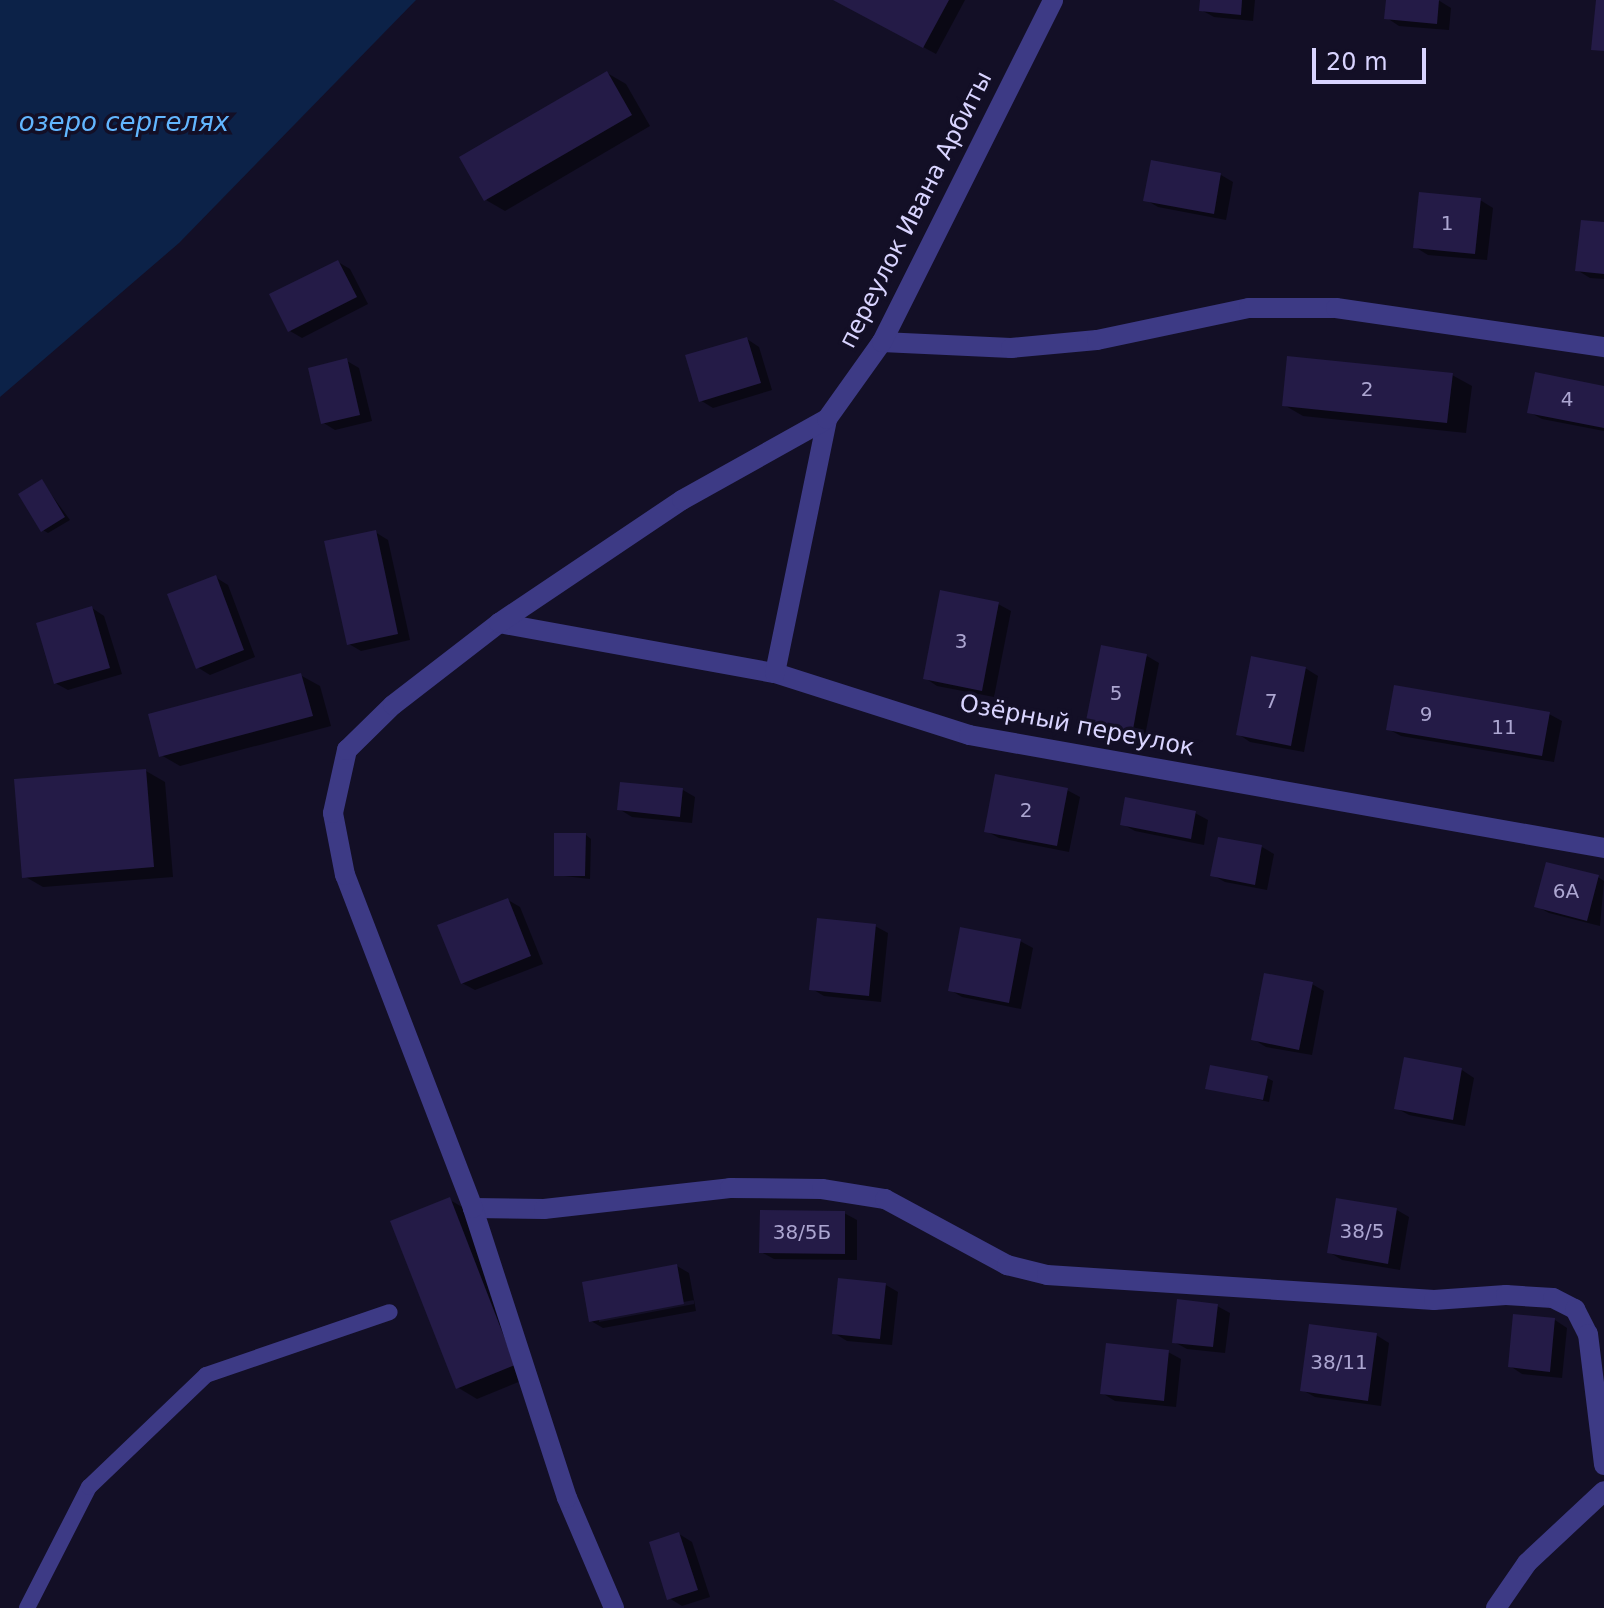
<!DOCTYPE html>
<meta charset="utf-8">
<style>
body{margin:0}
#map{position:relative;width:1604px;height:1608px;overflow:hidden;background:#130f26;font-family:"DejaVu Sans",sans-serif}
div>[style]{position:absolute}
.water>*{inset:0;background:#0c2248}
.shadow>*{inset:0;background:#0007}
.building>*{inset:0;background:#241b47}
.lane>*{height:16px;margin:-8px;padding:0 8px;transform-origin:8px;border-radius:8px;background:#3d3a85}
.street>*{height:20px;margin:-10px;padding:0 10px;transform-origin:10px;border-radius:10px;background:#3d3a85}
span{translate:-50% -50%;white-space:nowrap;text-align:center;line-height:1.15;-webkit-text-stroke:7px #130f26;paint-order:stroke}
.number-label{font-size:20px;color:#aca6d1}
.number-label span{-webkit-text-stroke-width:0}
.street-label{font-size:24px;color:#d9d4ff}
.water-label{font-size:26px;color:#62b6ff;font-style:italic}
.scale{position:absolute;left:1312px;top:48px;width:114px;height:36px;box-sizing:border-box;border:4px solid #d9d4ff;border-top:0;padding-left:10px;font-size:24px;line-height:28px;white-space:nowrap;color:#d9d4ff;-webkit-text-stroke:6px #130f26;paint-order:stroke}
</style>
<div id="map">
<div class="water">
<div style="clip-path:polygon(0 0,416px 0,179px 243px,0 397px)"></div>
</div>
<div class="shadow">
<div style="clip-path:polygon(837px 0,965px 0,936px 54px)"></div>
<div style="clip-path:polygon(1202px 0,1255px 0,1253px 21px,1214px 17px,1201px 10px)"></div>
<div style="clip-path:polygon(1388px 0,1438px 0,1451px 8px,1449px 30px,1399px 26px,1387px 18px)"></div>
<div style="clip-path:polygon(607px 73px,626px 84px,650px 126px,505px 211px,486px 200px)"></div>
<div style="clip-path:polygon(1153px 162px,1221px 175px,1233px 182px,1226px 220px,1158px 207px,1146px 200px)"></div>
<div style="clip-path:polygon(1480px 200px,1493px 208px,1487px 260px,1428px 255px,1415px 247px)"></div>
<div style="clip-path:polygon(1604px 224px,1604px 279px,1590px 278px,1577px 270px)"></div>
<div style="clip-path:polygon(338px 262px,350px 269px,368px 304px,302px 338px,290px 331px)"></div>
<div style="clip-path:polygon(747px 339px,759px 347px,772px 390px,713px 408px,700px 400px)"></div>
<div style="clip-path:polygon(347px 361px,359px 368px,372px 421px,335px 430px,322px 422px)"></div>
<div style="clip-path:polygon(1452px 375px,1472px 386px,1466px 433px,1303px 416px,1284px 405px)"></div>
<div style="clip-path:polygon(1604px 388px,1604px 431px,1542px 419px,1529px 412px)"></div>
<div style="clip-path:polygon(42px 482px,70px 520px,48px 533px,43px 530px)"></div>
<div style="clip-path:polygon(375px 532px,388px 540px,410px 640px,361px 651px,349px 644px)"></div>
<div style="clip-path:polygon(215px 577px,228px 585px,255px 657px,210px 675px,197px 667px)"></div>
<div style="clip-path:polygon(998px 604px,1011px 611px,994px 697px,937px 686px,925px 678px)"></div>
<div style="clip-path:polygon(92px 608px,104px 616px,122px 674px,68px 690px,55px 683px)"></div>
<div style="clip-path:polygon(1147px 656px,1159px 663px,1143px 746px,1099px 737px,1086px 730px)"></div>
<div style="clip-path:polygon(1305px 668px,1318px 676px,1304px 752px,1250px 742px,1238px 734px)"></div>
<div style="clip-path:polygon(300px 675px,320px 686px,331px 726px,180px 766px,161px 755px)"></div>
<div style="clip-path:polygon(1549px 714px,1562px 721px,1554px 762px,1401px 736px,1388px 729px)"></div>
<div style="clip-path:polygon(146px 771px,165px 782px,173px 877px,43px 887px,24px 876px)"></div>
<div style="clip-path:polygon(683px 790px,695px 797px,692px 823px,632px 817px,619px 809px)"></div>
<div style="clip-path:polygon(1067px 790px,1080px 797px,1069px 852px,999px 838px,986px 831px)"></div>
<div style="clip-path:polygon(1195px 813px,1208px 820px,1204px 845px,1135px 831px,1122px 824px)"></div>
<div style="clip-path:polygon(586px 835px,591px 839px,590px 879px,556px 875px)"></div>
<div style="clip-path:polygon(1262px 847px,1274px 854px,1267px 890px,1225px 882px,1212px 875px)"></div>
<div style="clip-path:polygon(1598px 877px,1604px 881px,1600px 926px,1549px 913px,1536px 906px)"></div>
<div style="clip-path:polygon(508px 900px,520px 907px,543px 964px,475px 990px,462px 983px)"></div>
<div style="clip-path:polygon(875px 926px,888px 933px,881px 1002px,824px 996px,812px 989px)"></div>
<div style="clip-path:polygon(1020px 941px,1033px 948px,1021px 1009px,962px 997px,950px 990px)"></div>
<div style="clip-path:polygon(1312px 984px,1324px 991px,1312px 1055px,1266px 1047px,1253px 1039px)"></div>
<div style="clip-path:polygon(1462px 1070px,1474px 1078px,1465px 1126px,1409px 1115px,1396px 1108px)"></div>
<div style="clip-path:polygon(1267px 1078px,1273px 1081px,1269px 1102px,1207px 1088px)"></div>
<div style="clip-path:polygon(450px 1200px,469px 1211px,533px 1376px,477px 1399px,457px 1387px)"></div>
<div style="clip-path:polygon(1397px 1210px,1409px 1217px,1400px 1270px,1342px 1260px,1329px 1252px)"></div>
<div style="clip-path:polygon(844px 1213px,857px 1220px,857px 1260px,774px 1259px,761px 1252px)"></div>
<div style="clip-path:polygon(evenodd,677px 1266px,689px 1273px,696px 1311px,603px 1328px,591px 1321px,677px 1266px,694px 1300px,694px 1304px,599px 1322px,599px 1318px,694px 1300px)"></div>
<div style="clip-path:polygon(886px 1285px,898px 1292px,892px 1345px,847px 1341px,834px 1333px)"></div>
<div style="clip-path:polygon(1217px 1306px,1230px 1313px,1225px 1353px,1187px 1349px,1174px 1342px)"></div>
<div style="clip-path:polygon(1555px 1320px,1567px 1328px,1562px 1378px,1522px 1374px,1510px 1366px)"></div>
<div style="clip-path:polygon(1376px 1335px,1389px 1343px,1381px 1406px,1315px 1397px,1302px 1390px)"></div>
<div style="clip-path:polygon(1168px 1352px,1181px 1359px,1176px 1407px,1115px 1401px,1102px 1393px)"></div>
<div style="clip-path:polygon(679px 1534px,692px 1542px,710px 1597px,682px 1606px,669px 1598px)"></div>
</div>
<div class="building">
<div style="clip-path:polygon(833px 0,949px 0,923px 48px)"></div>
<div style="clip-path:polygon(1200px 0,1242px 0,1241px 15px,1199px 11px)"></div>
<div style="clip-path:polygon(1386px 0,1439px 0,1437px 24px,1384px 19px)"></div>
<div style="clip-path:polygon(1596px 0,1604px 0,1604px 51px,1591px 50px)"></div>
<div style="clip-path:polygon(607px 71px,632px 115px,484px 201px,459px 157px)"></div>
<div style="clip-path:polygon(1151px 160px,1221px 173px,1214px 214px,1143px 201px)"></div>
<div style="clip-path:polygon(1419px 192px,1481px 198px,1475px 254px,1413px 248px)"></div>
<div style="clip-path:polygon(1581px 220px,1604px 222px,1604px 274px,1575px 271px)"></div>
<div style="clip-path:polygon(338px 260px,357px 297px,288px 332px,269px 294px)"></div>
<div style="clip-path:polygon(747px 337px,761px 383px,699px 402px,685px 355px)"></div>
<div style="clip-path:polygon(1287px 356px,1453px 373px,1447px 423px,1282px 406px)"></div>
<div style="clip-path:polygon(347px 358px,360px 415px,321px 424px,308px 368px)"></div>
<div style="clip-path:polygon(1535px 372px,1604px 386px,1604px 428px,1527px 413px)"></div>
<div style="clip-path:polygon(42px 479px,65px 517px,41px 532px,18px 494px)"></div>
<div style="clip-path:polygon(376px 530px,398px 634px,347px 645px,324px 541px)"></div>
<div style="clip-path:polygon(216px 575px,244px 650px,196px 669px,167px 594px)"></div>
<div style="clip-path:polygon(940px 590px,999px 602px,982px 691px,923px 679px)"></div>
<div style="clip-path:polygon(92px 606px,110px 668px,54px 684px,36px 623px)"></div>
<div style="clip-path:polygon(1101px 645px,1147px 654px,1131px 740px,1084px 731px)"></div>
<div style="clip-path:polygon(1251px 656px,1306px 667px,1291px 746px,1236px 735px)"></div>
<div style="clip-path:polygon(301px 673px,313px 716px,159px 757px,148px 714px)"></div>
<div style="clip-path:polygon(1394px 685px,1550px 712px,1542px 756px,1386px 730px)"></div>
<div style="clip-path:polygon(146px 769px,154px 867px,22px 878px,14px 779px)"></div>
<div style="clip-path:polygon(995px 774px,1068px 788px,1057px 846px,984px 832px)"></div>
<div style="clip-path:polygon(620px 782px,683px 788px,680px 817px,617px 810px)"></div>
<div style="clip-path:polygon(1125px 797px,1196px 811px,1191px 839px,1120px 825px)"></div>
<div style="clip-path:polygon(554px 833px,586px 833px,585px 876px,554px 876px)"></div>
<div style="clip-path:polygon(1218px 837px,1262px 845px,1255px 885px,1210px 876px)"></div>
<div style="clip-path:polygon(1546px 862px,1599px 875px,1587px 921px,1534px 907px)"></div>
<div style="clip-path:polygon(508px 898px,531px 956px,461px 984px,437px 925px)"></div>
<div style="clip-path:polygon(817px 918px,876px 924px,869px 996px,809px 990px)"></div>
<div style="clip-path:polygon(960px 927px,1021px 939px,1009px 1003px,948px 991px)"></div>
<div style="clip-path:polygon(1264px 973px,1313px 982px,1299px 1050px,1251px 1040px)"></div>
<div style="clip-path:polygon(1404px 1057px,1462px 1068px,1453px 1120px,1394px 1109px)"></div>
<div style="clip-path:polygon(1210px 1065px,1268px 1076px,1263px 1100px,1205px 1089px)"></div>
<div style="clip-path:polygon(450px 1197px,515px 1365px,456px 1389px,390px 1221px)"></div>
<div style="clip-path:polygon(1336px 1198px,1397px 1208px,1388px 1264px,1327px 1253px)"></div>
<div style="clip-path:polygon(760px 1210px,845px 1211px,845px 1254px,759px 1253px)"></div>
<div style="clip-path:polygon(677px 1264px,684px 1304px,589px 1322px,582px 1282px)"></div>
<div style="clip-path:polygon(838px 1278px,886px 1283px,880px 1339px,832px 1334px)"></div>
<div style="clip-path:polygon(1177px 1299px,1218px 1304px,1213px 1347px,1172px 1343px)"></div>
<div style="clip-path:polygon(1513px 1314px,1555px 1318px,1550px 1372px,1508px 1367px)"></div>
<div style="clip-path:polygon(1309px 1324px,1377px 1333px,1368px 1401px,1300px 1391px)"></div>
<div style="clip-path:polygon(1106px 1343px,1169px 1350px,1164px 1401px,1100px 1394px)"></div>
<div style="clip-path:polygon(679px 1532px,698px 1590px,667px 1600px,649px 1542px)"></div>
</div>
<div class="lane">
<div style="left:27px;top:1608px;width:136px;rotate:-62.9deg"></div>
<div style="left:89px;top:1487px;width:162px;rotate:-43.7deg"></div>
<div style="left:206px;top:1375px;width:194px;rotate:-18.9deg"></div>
</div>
<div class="street">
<div style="left:882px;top:342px;width:129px;rotate:2.7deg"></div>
<div style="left:1011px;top:348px;width:86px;rotate:-5.3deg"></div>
<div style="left:1097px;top:340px;width:155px;rotate:-11.9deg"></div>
<div style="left:1249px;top:308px;width:87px"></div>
<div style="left:1336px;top:308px;width:271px;rotate:8.3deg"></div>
<div style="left:499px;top:623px;width:280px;rotate:10.3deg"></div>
<div style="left:775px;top:673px;width:204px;rotate:17.7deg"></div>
<div style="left:969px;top:735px;width:645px;rotate:10.09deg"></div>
<div style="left:775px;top:673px;width:259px;rotate:-78.4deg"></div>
<div style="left:473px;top:1208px;width:71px;rotate:0.8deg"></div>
<div style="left:544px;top:1209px;width:187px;rotate:-6.4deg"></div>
<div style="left:730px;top:1188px;width:92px;rotate:0.6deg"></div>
<div style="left:822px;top:1189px;width:64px;rotate:9deg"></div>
<div style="left:885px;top:1199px;width:139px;rotate:28.4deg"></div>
<div style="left:1007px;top:1265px;width:41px;rotate:14deg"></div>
<div style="left:1047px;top:1275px;width:388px;rotate:3.7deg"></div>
<div style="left:1434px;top:1300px;width:72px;rotate:-4deg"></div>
<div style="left:1506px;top:1295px;width:47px;rotate:3.7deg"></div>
<div style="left:1553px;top:1298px;width:25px;rotate:27deg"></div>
<div style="left:1575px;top:1309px;width:28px;rotate:63deg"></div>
<div style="left:1588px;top:1334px;width:132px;rotate:83deg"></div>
<div style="left:614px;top:1608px;width:120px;rotate:-113.1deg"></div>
<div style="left:567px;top:1498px;width:305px;rotate:-108deg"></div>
<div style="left:473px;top:1208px;width:357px;rotate:-111deg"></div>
<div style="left:345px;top:875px;width:63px;rotate:-101deg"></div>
<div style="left:333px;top:813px;width:65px;rotate:-77.5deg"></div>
<div style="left:347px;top:750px;width:64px;rotate:-44.4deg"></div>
<div style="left:393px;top:705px;width:134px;rotate:-37.7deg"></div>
<div style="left:499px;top:623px;width:220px;rotate:-33.9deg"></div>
<div style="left:682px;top:500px;width:166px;rotate:-29.2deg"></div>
<div style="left:827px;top:419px;width:95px;rotate:-54.5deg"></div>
<div style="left:882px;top:342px;width:382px;rotate:-63.4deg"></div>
<div style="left:1496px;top:1608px;width:55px;rotate:-55.4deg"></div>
<div style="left:1527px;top:1563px;width:105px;rotate:-43.1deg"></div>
</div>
<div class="number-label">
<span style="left:1447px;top:223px">1</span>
<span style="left:1367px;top:389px">2</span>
<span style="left:1567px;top:399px">4</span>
<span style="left:961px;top:641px">3</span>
<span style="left:1116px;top:693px">5</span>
<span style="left:1271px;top:701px">7</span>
<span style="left:1426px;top:714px">9</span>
<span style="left:1504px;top:727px">11</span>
<span style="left:1026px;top:810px">2</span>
<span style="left:1566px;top:891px">6А</span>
<span style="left:1362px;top:1231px">38/5</span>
<span style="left:802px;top:1232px">38/5Б</span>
<span style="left:1339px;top:1362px">38/11</span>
</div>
<div class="street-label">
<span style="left:916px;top:210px;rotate:-63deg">переулок Ивана Арбиты</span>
<span style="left:1077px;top:726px;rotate:11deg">Озёрный переулок</span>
</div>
<div class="water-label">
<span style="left:124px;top:123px">озеро сергелях</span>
</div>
<div class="scale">20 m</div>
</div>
